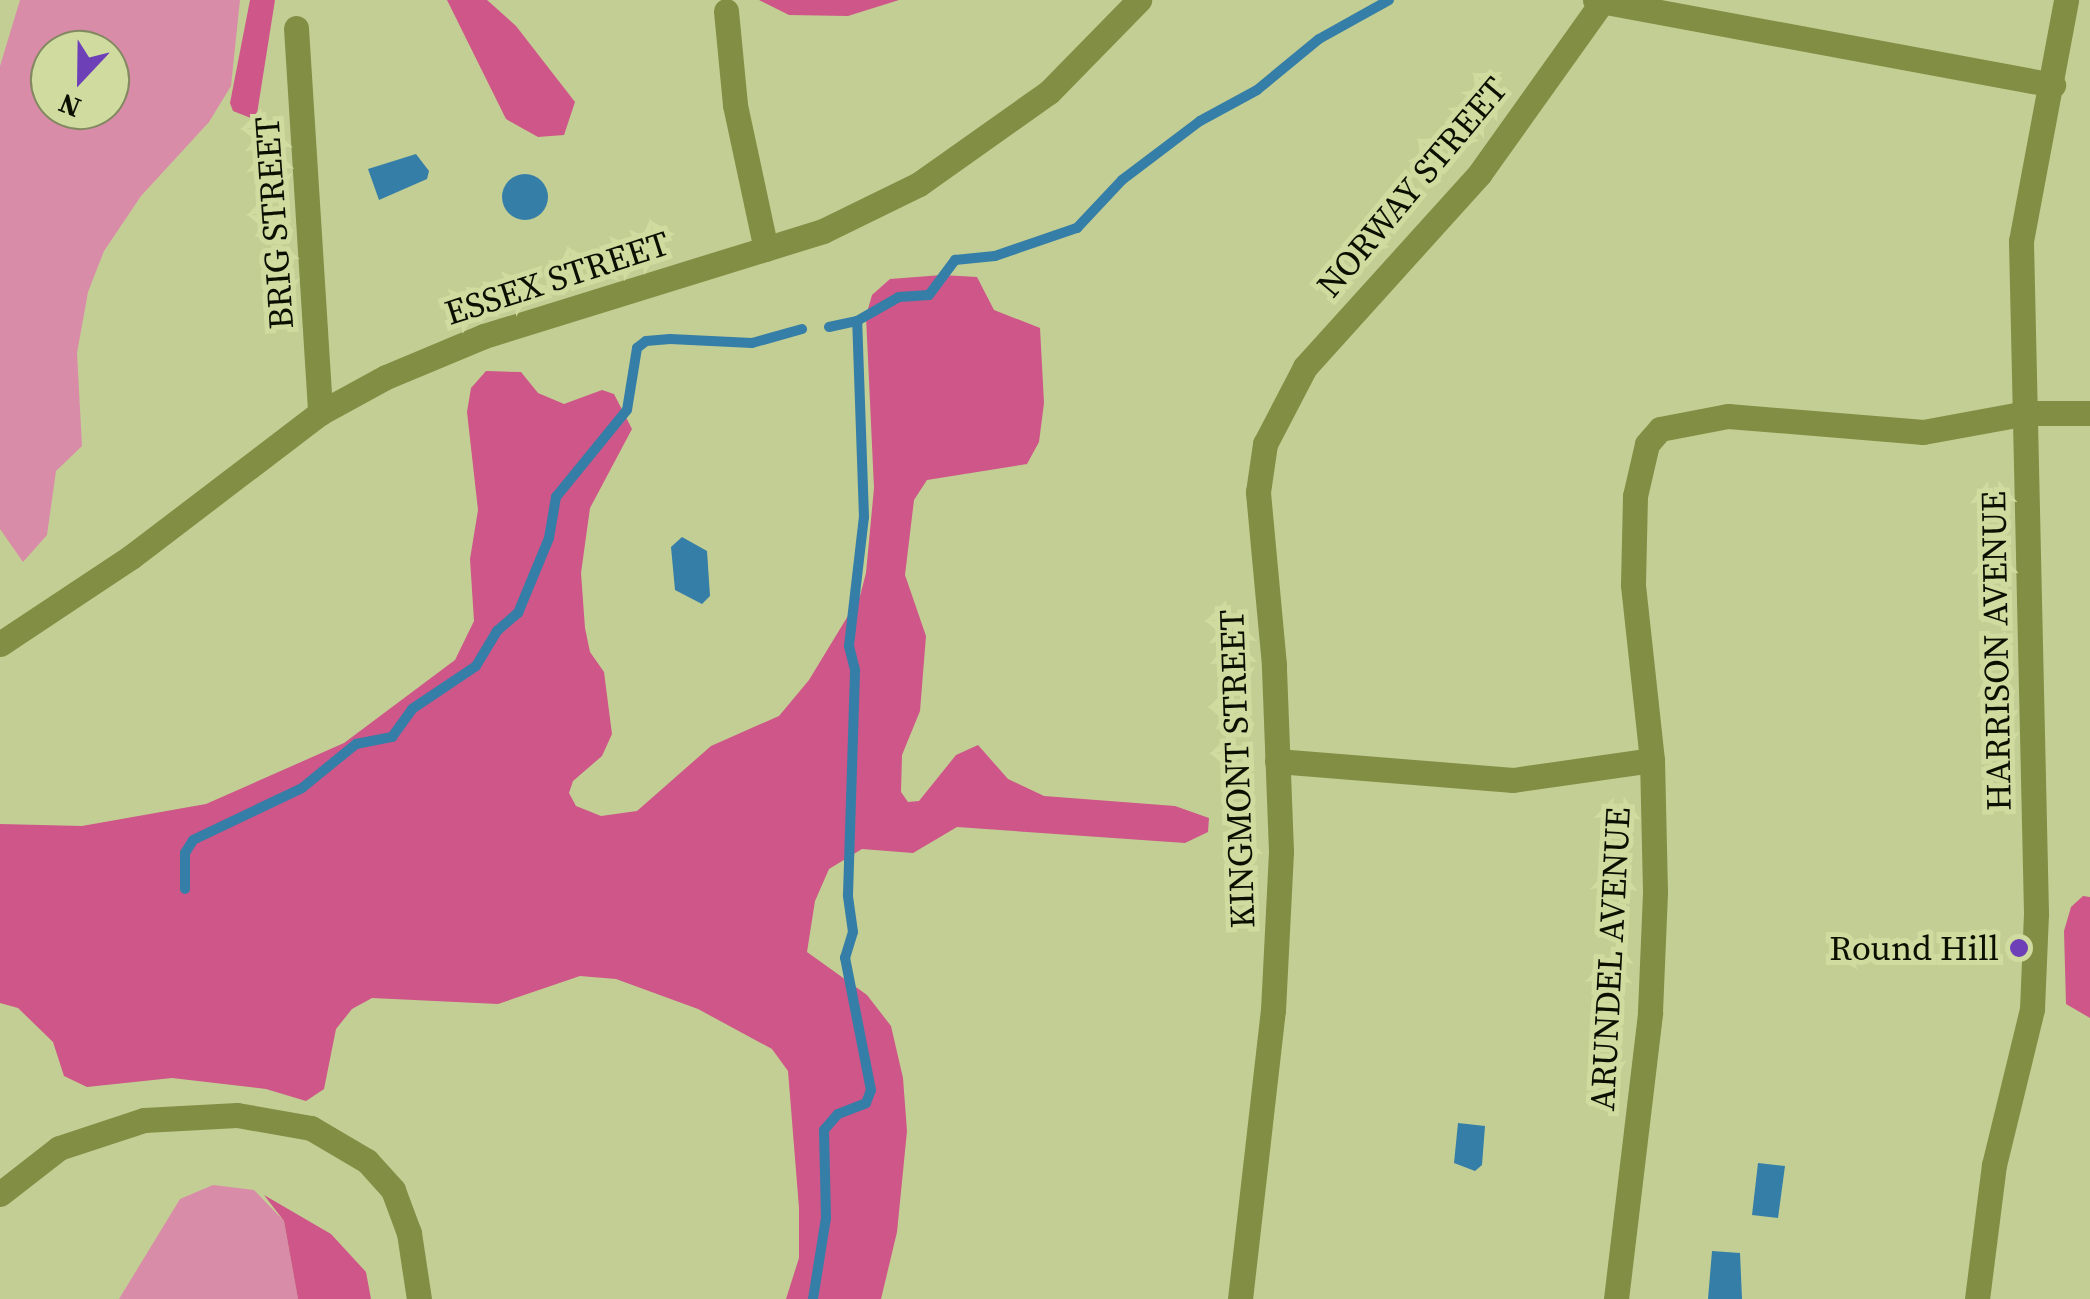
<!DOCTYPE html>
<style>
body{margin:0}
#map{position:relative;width:2090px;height:1299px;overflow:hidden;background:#c3ce94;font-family:"Source Serif 4",serif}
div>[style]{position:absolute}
.green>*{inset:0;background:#d98ca8}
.forest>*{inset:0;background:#ce5688}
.water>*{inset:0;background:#357ea7}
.round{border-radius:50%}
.stream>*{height:10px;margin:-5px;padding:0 5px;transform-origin:5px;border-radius:5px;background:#357ea7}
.minor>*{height:25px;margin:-12.5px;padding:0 12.5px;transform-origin:12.5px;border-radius:12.5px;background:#828e44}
.dots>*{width:28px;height:28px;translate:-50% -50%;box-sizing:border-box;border:5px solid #d0dba0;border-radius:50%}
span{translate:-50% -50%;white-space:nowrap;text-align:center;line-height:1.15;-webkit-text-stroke:10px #d0dba0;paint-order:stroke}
.street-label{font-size:35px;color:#0c0f00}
.poi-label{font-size:35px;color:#0c0f00}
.right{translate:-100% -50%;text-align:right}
.north{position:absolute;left:30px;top:30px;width:100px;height:100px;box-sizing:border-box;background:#d0dba0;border:2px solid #828960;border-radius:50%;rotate:202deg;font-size:28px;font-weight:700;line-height:40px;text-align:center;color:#0c0f00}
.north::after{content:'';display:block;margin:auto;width:35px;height:45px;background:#6e40b8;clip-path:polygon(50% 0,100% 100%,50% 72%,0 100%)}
</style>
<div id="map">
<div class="green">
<div style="clip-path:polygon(evenodd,20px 0,240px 0,231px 86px,209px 122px,141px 196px,104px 251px,88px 292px,77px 353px,82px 446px,56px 471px,47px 535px,23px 562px,0 529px,0 66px,20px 0,110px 50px,110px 110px,50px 110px,50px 50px,110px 50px)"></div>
<div style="clip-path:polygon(213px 1185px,254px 1190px,284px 1221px,298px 1299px,119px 1299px,180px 1199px)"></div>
</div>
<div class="forest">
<div style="clip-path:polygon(250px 0,275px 0,256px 120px,233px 111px,230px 103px)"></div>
<div style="clip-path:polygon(447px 0,487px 0,516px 26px,575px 102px,564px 135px,538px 137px,506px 119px)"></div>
<div style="clip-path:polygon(759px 0,899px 0,848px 16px,789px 15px)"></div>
<div style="clip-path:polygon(942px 275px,977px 277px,994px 310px,1040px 328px,1044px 403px,1039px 442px,1027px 464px,927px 480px,914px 500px,905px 575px,926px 636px,920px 711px,902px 755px,901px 792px,908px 802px,919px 801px,956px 755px,978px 745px,1008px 779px,1044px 796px,1175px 806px,1209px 818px,1208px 832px,1185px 843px,957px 827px,913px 853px,862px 849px,829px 869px,815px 901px,807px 952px,867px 995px,891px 1026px,903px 1078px,907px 1131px,897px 1232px,881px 1299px,786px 1299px,799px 1258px,799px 1208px,788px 1071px,772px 1049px,698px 1009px,616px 979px,580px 976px,498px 1004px,372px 998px,352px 1009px,336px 1029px,324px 1089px,306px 1101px,266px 1089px,172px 1078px,87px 1087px,64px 1076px,53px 1042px,18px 1008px,0 1003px,0 824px,82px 826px,206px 804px,344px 743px,455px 660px,474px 621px,470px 559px,478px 510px,467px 412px,471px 388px,486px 371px,521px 372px,538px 393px,564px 404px,602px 390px,614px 394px,632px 429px,590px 508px,581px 573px,585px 628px,590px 652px,604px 672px,612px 734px,602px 756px,573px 781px,569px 793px,576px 806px,601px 816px,637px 811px,711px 746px,779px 716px,809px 680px,860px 596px,866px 573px,874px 488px,866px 316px,872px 295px,890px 279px)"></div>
<div style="clip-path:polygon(2083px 896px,2090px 897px,2090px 1018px,2066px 1004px,2064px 931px,2071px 907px)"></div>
<div style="clip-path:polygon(264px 1195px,331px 1234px,366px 1272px,371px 1299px,298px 1299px,284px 1221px)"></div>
</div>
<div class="water">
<div style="clip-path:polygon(416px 154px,429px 171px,427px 179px,379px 200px,368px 169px)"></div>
<div class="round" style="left:502px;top:174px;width:46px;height:46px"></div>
<div style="clip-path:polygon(682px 537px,707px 551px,710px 596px,702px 604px,675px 590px,671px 547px)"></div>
<div style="clip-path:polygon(1458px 1123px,1485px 1126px,1482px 1165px,1475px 1171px,1454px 1163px)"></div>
<div style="clip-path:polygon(1758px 1163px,1785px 1166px,1778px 1218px,1752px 1215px)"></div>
<div style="clip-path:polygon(1712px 1251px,1740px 1253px,1742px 1299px,1708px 1299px)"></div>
</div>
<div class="stream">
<div style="left:829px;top:327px;width:29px;rotate:-12deg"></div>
<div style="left:857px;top:321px;width:48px;rotate:-29.7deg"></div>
<div style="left:899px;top:297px;width:30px;rotate:-4deg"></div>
<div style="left:929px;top:295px;width:44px;rotate:-53.4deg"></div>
<div style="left:955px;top:260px;width:40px;rotate:-5.7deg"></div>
<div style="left:995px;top:256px;width:87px;rotate:-18.9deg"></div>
<div style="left:1077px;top:228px;width:66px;rotate:-46.8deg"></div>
<div style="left:1122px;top:180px;width:98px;rotate:-37.1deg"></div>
<div style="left:1200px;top:121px;width:65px;rotate:-28.5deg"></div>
<div style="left:1257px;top:90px;width:80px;rotate:-39.4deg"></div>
<div style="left:1319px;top:39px;width:80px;rotate:-29.1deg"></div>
<div style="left:185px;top:889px;width:36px;rotate:-90deg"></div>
<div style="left:185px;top:853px;width:15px;rotate:-58deg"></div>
<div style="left:193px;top:840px;width:121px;rotate:-25.5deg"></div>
<div style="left:302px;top:788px;width:70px;rotate:-39.2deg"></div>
<div style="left:356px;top:744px;width:37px;rotate:-11deg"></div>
<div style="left:392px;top:737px;width:34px;rotate:-54deg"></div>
<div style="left:412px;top:709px;width:77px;rotate:-33.9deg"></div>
<div style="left:476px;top:666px;width:41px;rotate:-59deg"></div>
<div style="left:497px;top:631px;width:28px;rotate:-41deg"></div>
<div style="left:518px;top:613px;width:81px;rotate:-67.5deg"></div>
<div style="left:549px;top:538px;width:42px;rotate:-80.3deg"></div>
<div style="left:556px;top:497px;width:112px;rotate:-50.8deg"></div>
<div style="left:627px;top:410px;width:63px;rotate:-80.8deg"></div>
<div style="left:637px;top:348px;width:11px;rotate:-38deg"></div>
<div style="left:646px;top:341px;width:24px;rotate:-5deg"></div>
<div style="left:670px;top:339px;width:82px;rotate:2.8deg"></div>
<div style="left:752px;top:343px;width:52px;rotate:-15.6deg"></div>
<div style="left:813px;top:1299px;width:82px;rotate:-80.9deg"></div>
<div style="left:826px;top:1218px;width:88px;rotate:-91.3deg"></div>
<div style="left:824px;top:1130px;width:21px;rotate:-49deg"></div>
<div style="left:838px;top:1114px;width:30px;rotate:-21deg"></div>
<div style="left:866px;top:1103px;width:14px;rotate:-69deg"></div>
<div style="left:871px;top:1090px;width:135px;rotate:-101.1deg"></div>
<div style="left:845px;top:958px;width:27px;rotate:-73deg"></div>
<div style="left:853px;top:932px;width:37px;rotate:-98deg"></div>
<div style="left:848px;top:895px;width:225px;rotate:-88.2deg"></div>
<div style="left:855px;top:670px;width:25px;rotate:-104deg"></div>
<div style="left:849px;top:646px;width:130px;rotate:-83.4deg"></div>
<div style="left:864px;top:517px;width:196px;rotate:-92deg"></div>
</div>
<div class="minor">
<div style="left:1595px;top:0;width:466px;rotate:10.5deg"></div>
<div style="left:726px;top:11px;width:94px;rotate:84.5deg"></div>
<div style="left:735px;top:105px;width:147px;rotate:77.9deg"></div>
<div style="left:296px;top:28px;width:386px;rotate:86.4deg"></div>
<div style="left:0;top:644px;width:157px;rotate:-33.6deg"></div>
<div style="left:131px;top:557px;width:238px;rotate:-37.3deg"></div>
<div style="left:320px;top:413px;width:75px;rotate:-28.6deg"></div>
<div style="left:386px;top:377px;width:106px;rotate:-22.7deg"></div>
<div style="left:484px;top:336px;width:355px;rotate:-17.2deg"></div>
<div style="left:823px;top:231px;width:107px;rotate:-26.1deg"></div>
<div style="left:919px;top:184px;width:159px;rotate:-35.3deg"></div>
<div style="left:1049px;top:92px;width:129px;rotate:-45.6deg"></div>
<div style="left:1277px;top:761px;width:237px;rotate:4.6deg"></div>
<div style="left:1513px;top:780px;width:140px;rotate:-8.2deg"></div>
<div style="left:0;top:1194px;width:75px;rotate:-37.9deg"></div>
<div style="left:59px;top:1148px;width:89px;rotate:-18.2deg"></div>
<div style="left:144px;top:1120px;width:93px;rotate:-3.1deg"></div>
<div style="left:237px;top:1115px;width:75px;rotate:10deg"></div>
<div style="left:311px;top:1128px;width:65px;rotate:30.5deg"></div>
<div style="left:367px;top:1161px;width:39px;rotate:48deg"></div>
<div style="left:393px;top:1190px;width:46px;rotate:69.6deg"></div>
<div style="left:409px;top:1233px;width:67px;rotate:81.4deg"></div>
<div style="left:1240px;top:1299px;width:291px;rotate:-83.5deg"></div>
<div style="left:1273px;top:1010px;width:159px;rotate:-87.1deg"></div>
<div style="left:1281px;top:851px;width:186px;rotate:-92.2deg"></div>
<div style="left:1274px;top:665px;width:174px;rotate:-95.3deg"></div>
<div style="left:1258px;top:492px;width:49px;rotate:-81.7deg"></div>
<div style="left:1265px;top:444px;width:87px;rotate:-62.5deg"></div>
<div style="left:1305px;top:367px;width:261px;rotate:-47.9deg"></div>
<div style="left:1480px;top:173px;width:210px;rotate:-54.5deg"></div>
<div style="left:1616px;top:1299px;width:289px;rotate:-83.2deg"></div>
<div style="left:1650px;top:1012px;width:121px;rotate:-87.6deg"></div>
<div style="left:1655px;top:891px;width:131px;rotate:-91.3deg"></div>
<div style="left:1652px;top:760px;width:177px;rotate:-96.2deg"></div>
<div style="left:1633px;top:584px;width:88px;rotate:-88.7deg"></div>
<div style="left:1635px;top:496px;width:53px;rotate:-77deg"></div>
<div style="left:1647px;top:444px;width:20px;rotate:-49deg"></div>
<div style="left:1660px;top:429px;width:69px;rotate:-10.8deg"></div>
<div style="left:1728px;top:416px;width:196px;rotate:4.7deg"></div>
<div style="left:1923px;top:432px;width:106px;rotate:-10.4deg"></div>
<div style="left:2027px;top:413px;width:63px"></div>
<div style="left:1977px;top:1299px;width:135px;rotate:-82.8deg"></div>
<div style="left:1994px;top:1165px;width:161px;rotate:-76.3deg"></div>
<div style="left:2032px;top:1009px;width:96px;rotate:-87.6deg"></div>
<div style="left:2036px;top:913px;width:672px;rotate:-91.28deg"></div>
<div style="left:2021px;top:241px;width:245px;rotate:-79.4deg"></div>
</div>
<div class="dots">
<div style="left:2019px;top:948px;background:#6e40b8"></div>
</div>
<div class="street-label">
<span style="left:1412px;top:187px;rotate:-50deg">NORWAY STREET</span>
<span style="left:274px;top:223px;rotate:-94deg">BRIG STREET</span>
<span style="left:557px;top:278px;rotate:-18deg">ESSEX STREET</span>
<span style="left:1996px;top:651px;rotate:-91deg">HARRISON AVENUE</span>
<span style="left:1237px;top:769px;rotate:-92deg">KINGMONT STREET</span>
<span style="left:1610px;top:959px;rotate:-87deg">ARUNDEL AVENUE</span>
</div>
<div class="poi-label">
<span class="right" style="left:1999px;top:948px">Round Hill</span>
</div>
<div class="north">N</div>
</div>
